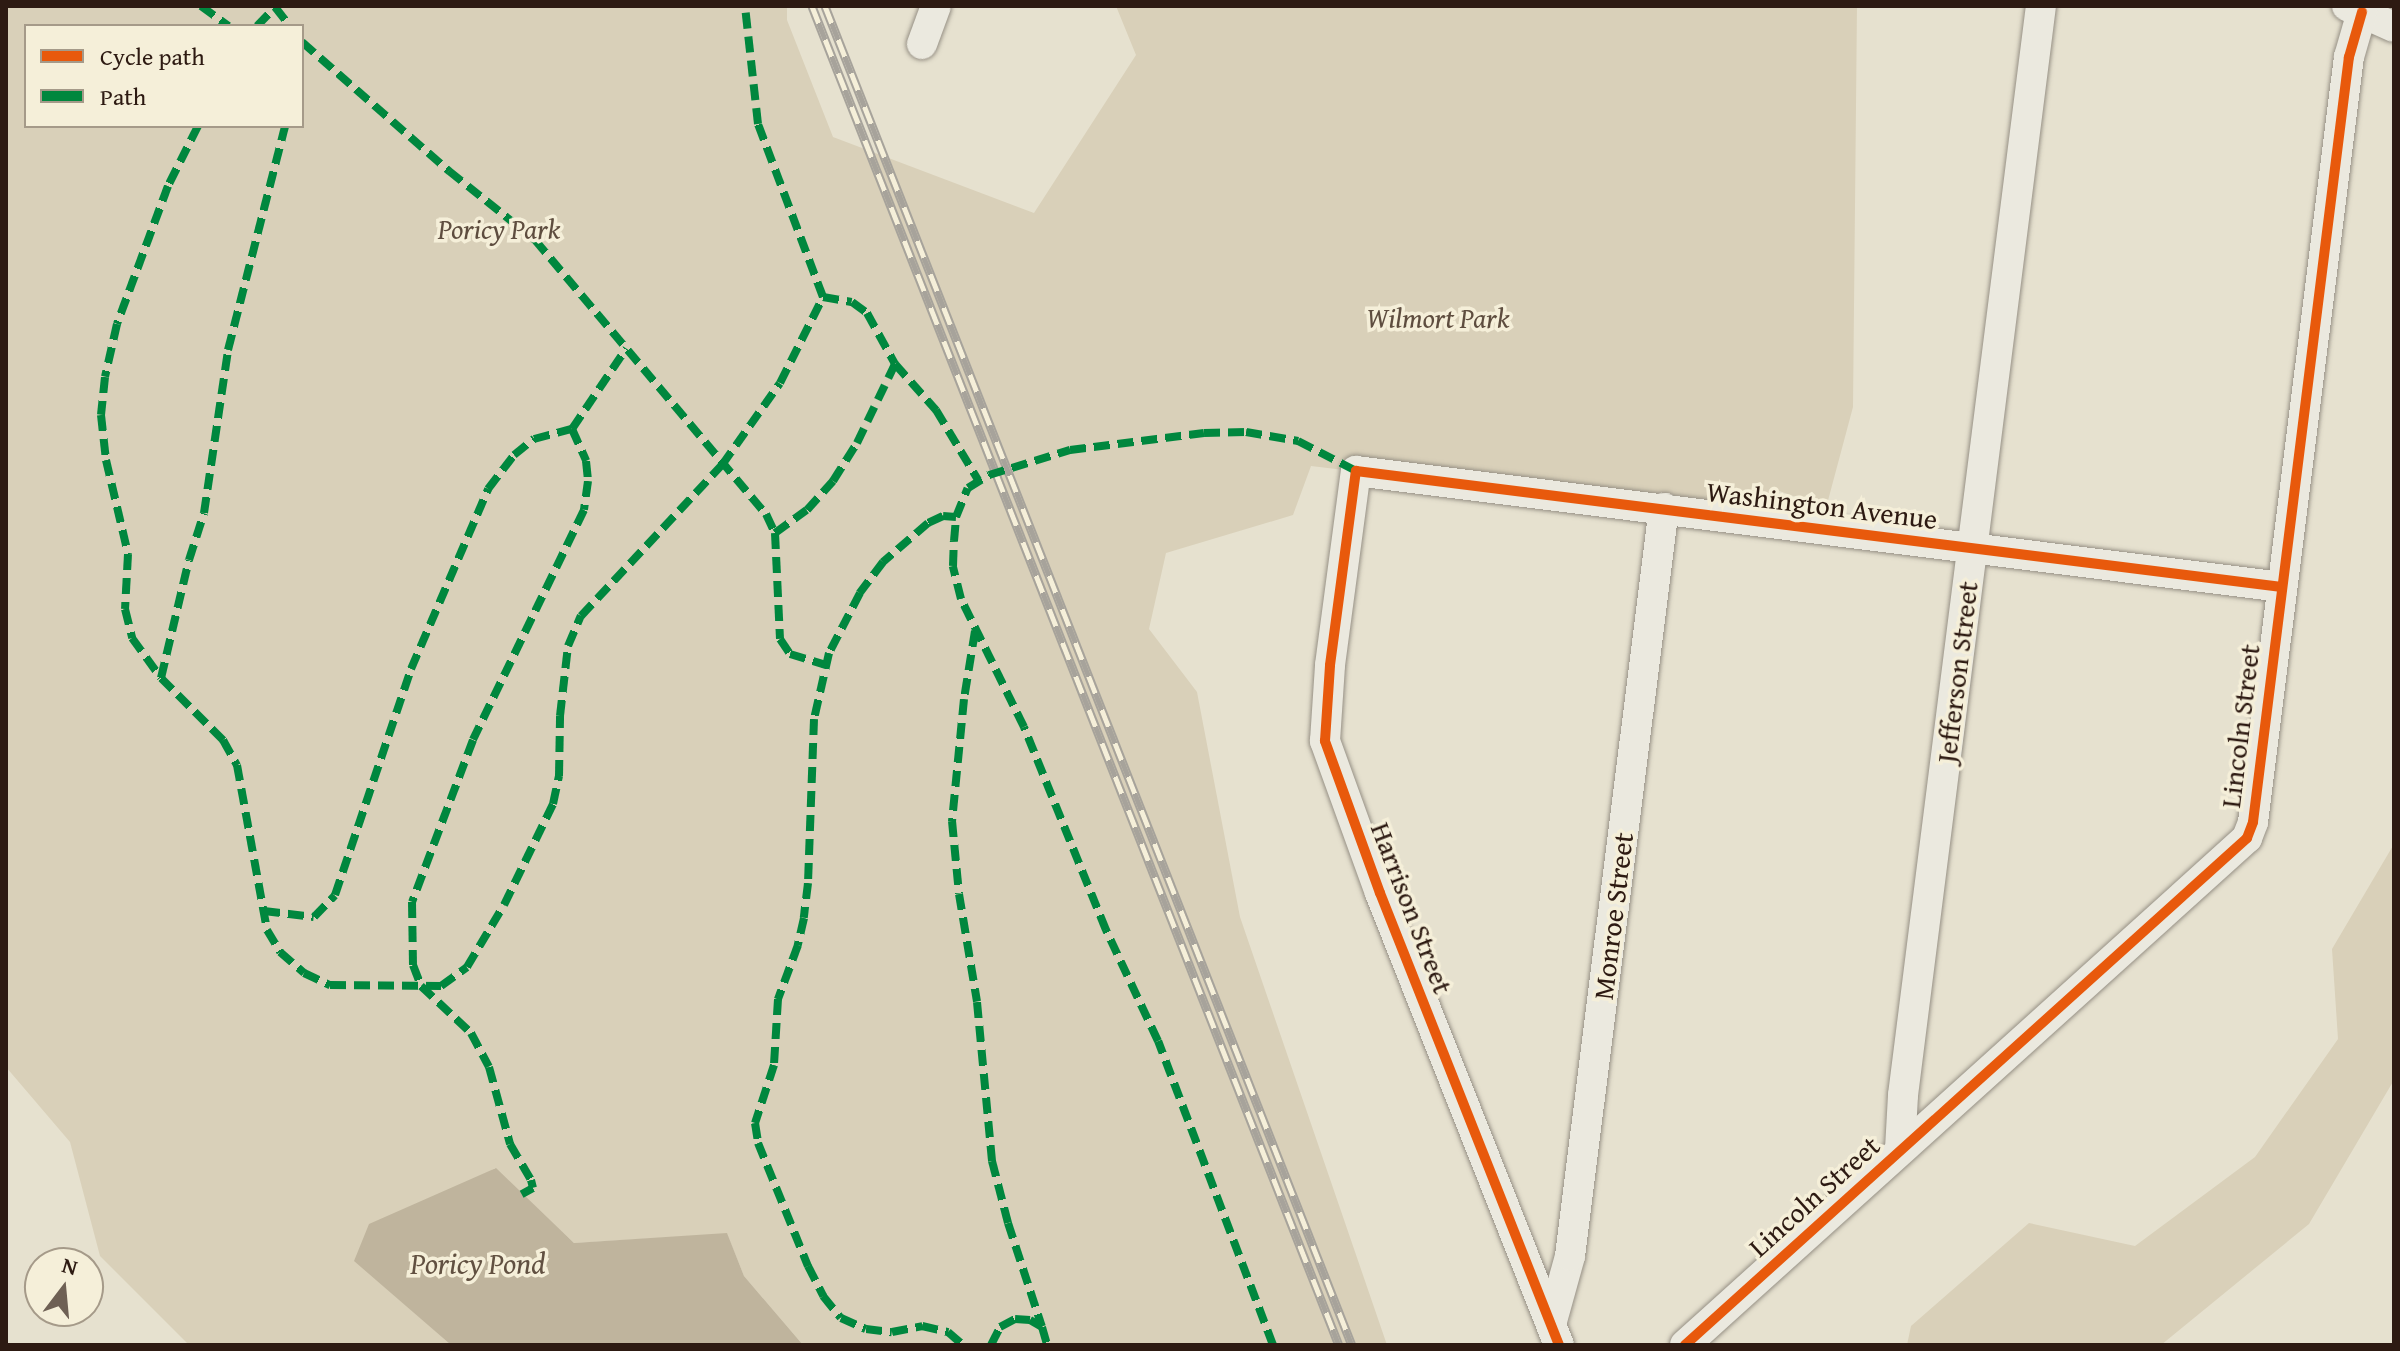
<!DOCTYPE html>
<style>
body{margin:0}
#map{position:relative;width:2400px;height:1351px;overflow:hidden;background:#e6e1cf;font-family:"Gentium Book Plus",serif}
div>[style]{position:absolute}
.green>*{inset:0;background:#d9d0b9}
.water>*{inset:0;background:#bfb49d}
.roads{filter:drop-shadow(0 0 2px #969085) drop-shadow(0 0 2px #969085)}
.minor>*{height:30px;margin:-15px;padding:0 15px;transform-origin:15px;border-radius:15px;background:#ebe9df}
.rail>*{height:9px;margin-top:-4.5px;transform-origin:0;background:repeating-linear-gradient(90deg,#f5efd9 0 18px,#a7a39b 0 36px);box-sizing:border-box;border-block:2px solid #a7a39b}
.quiet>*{height:8px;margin-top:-4px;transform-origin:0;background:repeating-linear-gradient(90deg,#00873e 0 16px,transparent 0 24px)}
.cycleway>*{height:10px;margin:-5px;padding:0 5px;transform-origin:5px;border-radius:5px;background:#e8590c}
span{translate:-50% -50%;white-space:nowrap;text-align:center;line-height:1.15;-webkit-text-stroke:7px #f5efd9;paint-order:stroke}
.park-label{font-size:28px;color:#5e4d3f;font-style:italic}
.street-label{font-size:28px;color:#2d1a12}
.water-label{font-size:30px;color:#615041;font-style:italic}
.frame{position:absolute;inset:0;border:8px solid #2d1a12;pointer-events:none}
.legend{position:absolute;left:24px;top:24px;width:280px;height:104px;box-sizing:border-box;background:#f5efd9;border:2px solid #a59a89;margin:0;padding:10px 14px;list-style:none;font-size:24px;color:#2d1a12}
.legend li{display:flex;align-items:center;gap:16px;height:40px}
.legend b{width:40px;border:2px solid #a59a89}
.north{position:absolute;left:24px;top:1247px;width:80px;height:80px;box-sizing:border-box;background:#f5efd9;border:2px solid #a59a89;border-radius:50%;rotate:16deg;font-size:22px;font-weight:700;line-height:32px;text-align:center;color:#2d1a12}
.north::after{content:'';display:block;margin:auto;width:28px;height:36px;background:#6e6054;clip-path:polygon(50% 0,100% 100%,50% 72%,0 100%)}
</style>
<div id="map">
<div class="green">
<div style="clip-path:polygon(evenodd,6px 6px,787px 6px,787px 20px,833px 137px,1034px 213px,1136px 55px,1116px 6px,1857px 6px,1853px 407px,1826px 508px,1771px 488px,1768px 521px,1311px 466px,1293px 515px,1166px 553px,1149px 629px,1197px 692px,1240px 917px,1387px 1345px,803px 1345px,744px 1276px,727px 1234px,574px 1243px,495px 1168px,355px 1261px,451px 1345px,189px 1345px,100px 1256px,70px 1142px,6px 1067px,6px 6px,26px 26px,302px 26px,302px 126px,26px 126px,26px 26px)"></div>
<div style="clip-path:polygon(2394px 844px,2394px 1080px,2309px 1224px,2161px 1345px,1907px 1345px,1911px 1326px,2029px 1223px,2135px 1246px,2255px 1157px,2338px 1039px,2332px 949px)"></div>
</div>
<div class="water">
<div style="clip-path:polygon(496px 1168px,574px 1243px,727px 1233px,744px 1276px,803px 1345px,451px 1345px,354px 1261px,369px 1224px)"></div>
</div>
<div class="roads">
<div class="minor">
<div style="left:2347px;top:6px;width:51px;rotate:24.1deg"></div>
<div style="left:922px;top:44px;width:40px;rotate:-69.8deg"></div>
<div style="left:1900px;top:1149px;width:54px;rotate:-86.8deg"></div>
<div style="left:1903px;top:1095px;width:1098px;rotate:-82.78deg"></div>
<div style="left:1552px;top:1321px;width:67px;rotate:-74.5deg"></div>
<div style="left:1570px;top:1256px;width:754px;rotate:-82.84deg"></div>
<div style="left:1559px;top:1345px;width:486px;rotate:-111.6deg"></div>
<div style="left:1380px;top:893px;width:162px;rotate:-109.9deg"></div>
<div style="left:1325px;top:741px;width:76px;rotate:-86.2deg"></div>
<div style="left:1330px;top:665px;width:196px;rotate:-82.4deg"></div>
<div style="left:1356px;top:471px;width:933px;rotate:7.14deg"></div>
<div style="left:1685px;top:1345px;width:757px;rotate:-42.05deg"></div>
<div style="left:2247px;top:838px;width:17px;rotate:-69deg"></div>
<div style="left:2253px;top:822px;width:771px;rotate:-82.85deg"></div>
<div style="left:2349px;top:57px;width:47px;rotate:-73.9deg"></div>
</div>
</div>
<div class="rail">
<div style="left:812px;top:6px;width:1439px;rotate:68.52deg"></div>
<div style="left:825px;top:6px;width:1439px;rotate:68.52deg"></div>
</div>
<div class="quiet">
<div style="left:201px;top:6px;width:34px;rotate:36deg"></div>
<div style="left:275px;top:7px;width:24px;rotate:52deg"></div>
<div style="left:257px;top:26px;width:28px;rotate:-46deg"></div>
<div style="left:302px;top:42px;width:196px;rotate:41.3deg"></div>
<div style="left:449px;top:171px;width:110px;rotate:38.7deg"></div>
<div style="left:535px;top:240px;width:358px;rotate:49.9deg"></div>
<div style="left:766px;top:514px;width:21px;rotate:65deg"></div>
<div style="left:775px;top:533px;width:106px;rotate:87.3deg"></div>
<div style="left:780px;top:639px;width:18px;rotate:56deg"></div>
<div style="left:790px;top:654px;width:38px;rotate:17deg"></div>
<div style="left:198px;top:126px;width:67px;rotate:116.6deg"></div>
<div style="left:168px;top:186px;width:147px;rotate:110.3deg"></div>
<div style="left:117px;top:324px;width:54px;rotate:102.8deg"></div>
<div style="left:105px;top:377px;width:38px;rotate:96deg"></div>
<div style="left:101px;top:415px;width:45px;rotate:83.7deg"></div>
<div style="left:106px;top:460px;width:97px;rotate:76.8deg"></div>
<div style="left:128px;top:554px;width:55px;rotate:93.1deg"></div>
<div style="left:125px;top:609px;width:30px;rotate:76deg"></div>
<div style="left:132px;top:638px;width:49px;rotate:54.1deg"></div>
<div style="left:161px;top:678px;width:88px;rotate:45deg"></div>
<div style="left:223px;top:740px;width:29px;rotate:61deg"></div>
<div style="left:237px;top:765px;width:168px;rotate:79.7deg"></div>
<div style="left:267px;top:930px;width:26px;rotate:59deg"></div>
<div style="left:280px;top:952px;width:32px;rotate:41deg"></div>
<div style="left:304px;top:973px;width:29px;rotate:25deg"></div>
<div style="left:330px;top:985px;width:111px;rotate:0.5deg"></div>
<div style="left:441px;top:986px;width:32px;rotate:-36deg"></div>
<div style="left:467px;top:967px;width:72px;rotate:-59.2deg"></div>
<div style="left:504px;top:905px;width:112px;rotate:-64.1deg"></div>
<div style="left:553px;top:804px;width:29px;rotate:-78deg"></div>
<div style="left:559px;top:776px;width:60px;rotate:-89deg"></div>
<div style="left:560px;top:716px;width:70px;rotate:-83.5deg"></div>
<div style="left:568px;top:646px;width:33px;rotate:-67deg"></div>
<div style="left:581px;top:616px;width:207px;rotate:-47deg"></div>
<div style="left:722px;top:465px;width:100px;rotate:-54.7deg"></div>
<div style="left:780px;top:383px;width:96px;rotate:-63.4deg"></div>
<div style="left:823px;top:297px;width:185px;rotate:-110.6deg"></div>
<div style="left:758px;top:124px;width:119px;rotate:-96.3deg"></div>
<div style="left:823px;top:297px;width:29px;rotate:10deg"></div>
<div style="left:852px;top:302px;width:19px;rotate:36deg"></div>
<div style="left:867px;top:313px;width:58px;rotate:61.2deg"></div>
<div style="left:895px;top:364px;width:62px;rotate:48.3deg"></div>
<div style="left:936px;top:410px;width:82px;rotate:59deg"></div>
<div style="left:572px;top:429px;width:97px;rotate:-56deg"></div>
<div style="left:956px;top:517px;width:13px;rotate:-176deg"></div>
<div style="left:943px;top:516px;width:17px;rotate:155deg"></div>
<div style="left:928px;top:523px;width:60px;rotate:139.1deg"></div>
<div style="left:883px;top:562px;width:39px;rotate:127deg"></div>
<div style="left:860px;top:593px;width:68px;rotate:117.3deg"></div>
<div style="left:829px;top:653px;width:68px;rotate:102.8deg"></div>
<div style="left:814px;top:719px;width:164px;rotate:92.1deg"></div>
<div style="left:808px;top:883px;width:35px;rotate:97deg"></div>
<div style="left:804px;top:918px;width:28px;rotate:103deg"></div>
<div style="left:798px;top:945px;width:58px;rotate:110.3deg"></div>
<div style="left:778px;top:999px;width:66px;rotate:93.5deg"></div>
<div style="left:774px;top:1065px;width:61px;rotate:108.1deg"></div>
<div style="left:755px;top:1123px;width:20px;rotate:81deg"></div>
<div style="left:758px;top:1143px;width:133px;rotate:67.9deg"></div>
<div style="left:808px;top:1266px;width:34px;rotate:63deg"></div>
<div style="left:823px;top:1296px;width:28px;rotate:51deg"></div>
<div style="left:841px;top:1318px;width:27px;rotate:24deg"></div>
<div style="left:866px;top:1329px;width:26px;rotate:7deg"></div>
<div style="left:892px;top:1332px;width:31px;rotate:-11deg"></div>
<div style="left:922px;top:1326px;width:27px;rotate:13deg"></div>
<div style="left:948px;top:1332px;width:20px;rotate:41deg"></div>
<div style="left:775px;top:533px;width:39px;rotate:-36deg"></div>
<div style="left:807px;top:510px;width:39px;rotate:-48deg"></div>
<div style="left:833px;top:481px;width:45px;rotate:-57.7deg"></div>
<div style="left:857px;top:443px;width:88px;rotate:-64.3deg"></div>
<div style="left:975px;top:631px;width:69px;rotate:99.2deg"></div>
<div style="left:964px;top:699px;width:123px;rotate:95.6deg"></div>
<div style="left:952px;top:821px;width:73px;rotate:84.5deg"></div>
<div style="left:959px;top:894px;width:109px;rotate:80.5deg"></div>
<div style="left:977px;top:1002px;width:160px;rotate:84.6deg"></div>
<div style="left:992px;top:1161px;width:64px;rotate:75.5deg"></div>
<div style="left:1008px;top:1223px;width:109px;rotate:71.9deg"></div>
<div style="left:161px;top:678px;width:121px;rotate:-76.7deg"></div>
<div style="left:189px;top:560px;width:49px;rotate:-72.3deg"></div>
<div style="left:204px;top:513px;width:165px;rotate:-81.6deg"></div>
<div style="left:228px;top:350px;width:231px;rotate:-75.7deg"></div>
<div style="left:264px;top:911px;width:50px;rotate:6.8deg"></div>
<div style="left:314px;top:917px;width:30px;rotate:-46deg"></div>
<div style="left:335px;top:895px;width:238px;rotate:-71.4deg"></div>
<div style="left:411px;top:669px;width:196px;rotate:-66.8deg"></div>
<div style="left:488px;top:489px;width:43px;rotate:-52.6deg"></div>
<div style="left:514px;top:455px;width:26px;rotate:-39deg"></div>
<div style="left:534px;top:439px;width:39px;rotate:-15deg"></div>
<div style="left:572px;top:429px;width:35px;rotate:66deg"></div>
<div style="left:586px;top:461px;width:20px;rotate:84deg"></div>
<div style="left:588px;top:481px;width:29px;rotate:98deg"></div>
<div style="left:584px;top:510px;width:255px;rotate:115.8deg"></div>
<div style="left:473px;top:740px;width:173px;rotate:110.6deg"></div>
<div style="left:412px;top:902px;width:63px;rotate:89.1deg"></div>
<div style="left:413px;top:965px;width:22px;rotate:69deg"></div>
<div style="left:421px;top:986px;width:69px;rotate:43.2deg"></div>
<div style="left:471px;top:1033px;width:38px;rotate:62deg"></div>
<div style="left:489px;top:1067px;width:80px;rotate:74.7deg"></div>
<div style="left:510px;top:1144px;width:42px;rotate:59.7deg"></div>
<div style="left:531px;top:1180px;width:8px;rotate:76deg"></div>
<div style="left:533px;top:1188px;width:13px;rotate:151deg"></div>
<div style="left:991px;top:1345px;width:20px;rotate:-63deg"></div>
<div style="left:1000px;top:1327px;width:17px;rotate:-28deg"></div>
<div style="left:1015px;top:1319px;width:15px;rotate:4deg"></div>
<div style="left:1030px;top:1320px;width:14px;rotate:30deg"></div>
<div style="left:1042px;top:1327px;width:19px;rotate:74deg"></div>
<div style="left:1273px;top:1345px;width:325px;rotate:-110.7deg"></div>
<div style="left:1158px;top:1041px;width:123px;rotate:-115.1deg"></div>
<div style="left:1106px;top:930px;width:219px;rotate:-112deg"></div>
<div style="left:1024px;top:727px;width:143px;rotate:-116.2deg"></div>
<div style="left:961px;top:599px;width:34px;rotate:-104deg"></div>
<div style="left:953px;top:566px;width:25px;rotate:-88deg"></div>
<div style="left:954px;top:541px;width:24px;rotate:-85deg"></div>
<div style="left:956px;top:517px;width:31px;rotate:-68deg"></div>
<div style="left:968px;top:488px;width:25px;rotate:-32deg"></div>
<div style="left:989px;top:475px;width:85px;rotate:-17.2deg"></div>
<div style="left:1070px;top:450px;width:135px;rotate:-7.2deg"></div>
<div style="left:1204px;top:433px;width:42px;rotate:-1.4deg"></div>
<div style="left:1246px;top:432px;width:53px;rotate:9.8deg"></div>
<div style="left:1298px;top:441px;width:65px;rotate:27.3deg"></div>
</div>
<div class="cycleway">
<div style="left:1559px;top:1345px;width:486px;rotate:-111.6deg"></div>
<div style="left:1380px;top:893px;width:162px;rotate:-109.9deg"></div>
<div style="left:1325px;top:741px;width:76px;rotate:-86.2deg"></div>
<div style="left:1330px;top:665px;width:196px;rotate:-82.4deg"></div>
<div style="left:1356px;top:471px;width:933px;rotate:7.14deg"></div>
<div style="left:1685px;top:1345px;width:757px;rotate:-42.05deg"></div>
<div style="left:2247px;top:838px;width:17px;rotate:-69deg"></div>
<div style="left:2253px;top:822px;width:771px;rotate:-82.85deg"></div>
<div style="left:2349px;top:57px;width:47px;rotate:-73.9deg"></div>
</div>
<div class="park-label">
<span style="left:499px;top:229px">Poricy Park</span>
<span style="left:1438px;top:318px">Wilmort Park</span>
</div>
<div class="street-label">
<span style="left:1822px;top:505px;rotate:7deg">Washington Avenue</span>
<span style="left:1957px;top:672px;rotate:-83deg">Jefferson Street</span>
<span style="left:2240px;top:726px;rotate:-83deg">Lincoln Street</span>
<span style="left:1412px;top:908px;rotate:69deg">Harrison Street</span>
<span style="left:1613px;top:916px;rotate:-83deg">Monroe Street</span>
<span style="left:1814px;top:1196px;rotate:-42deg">Lincoln Street</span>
</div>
<div class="water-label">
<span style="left:478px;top:1263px">Poricy Pond</span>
</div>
<div class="frame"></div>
<ul class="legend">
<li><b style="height:10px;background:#e8590c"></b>Cycle path</li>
<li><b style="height:10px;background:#00873e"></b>Path</li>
</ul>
<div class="north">N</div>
</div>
